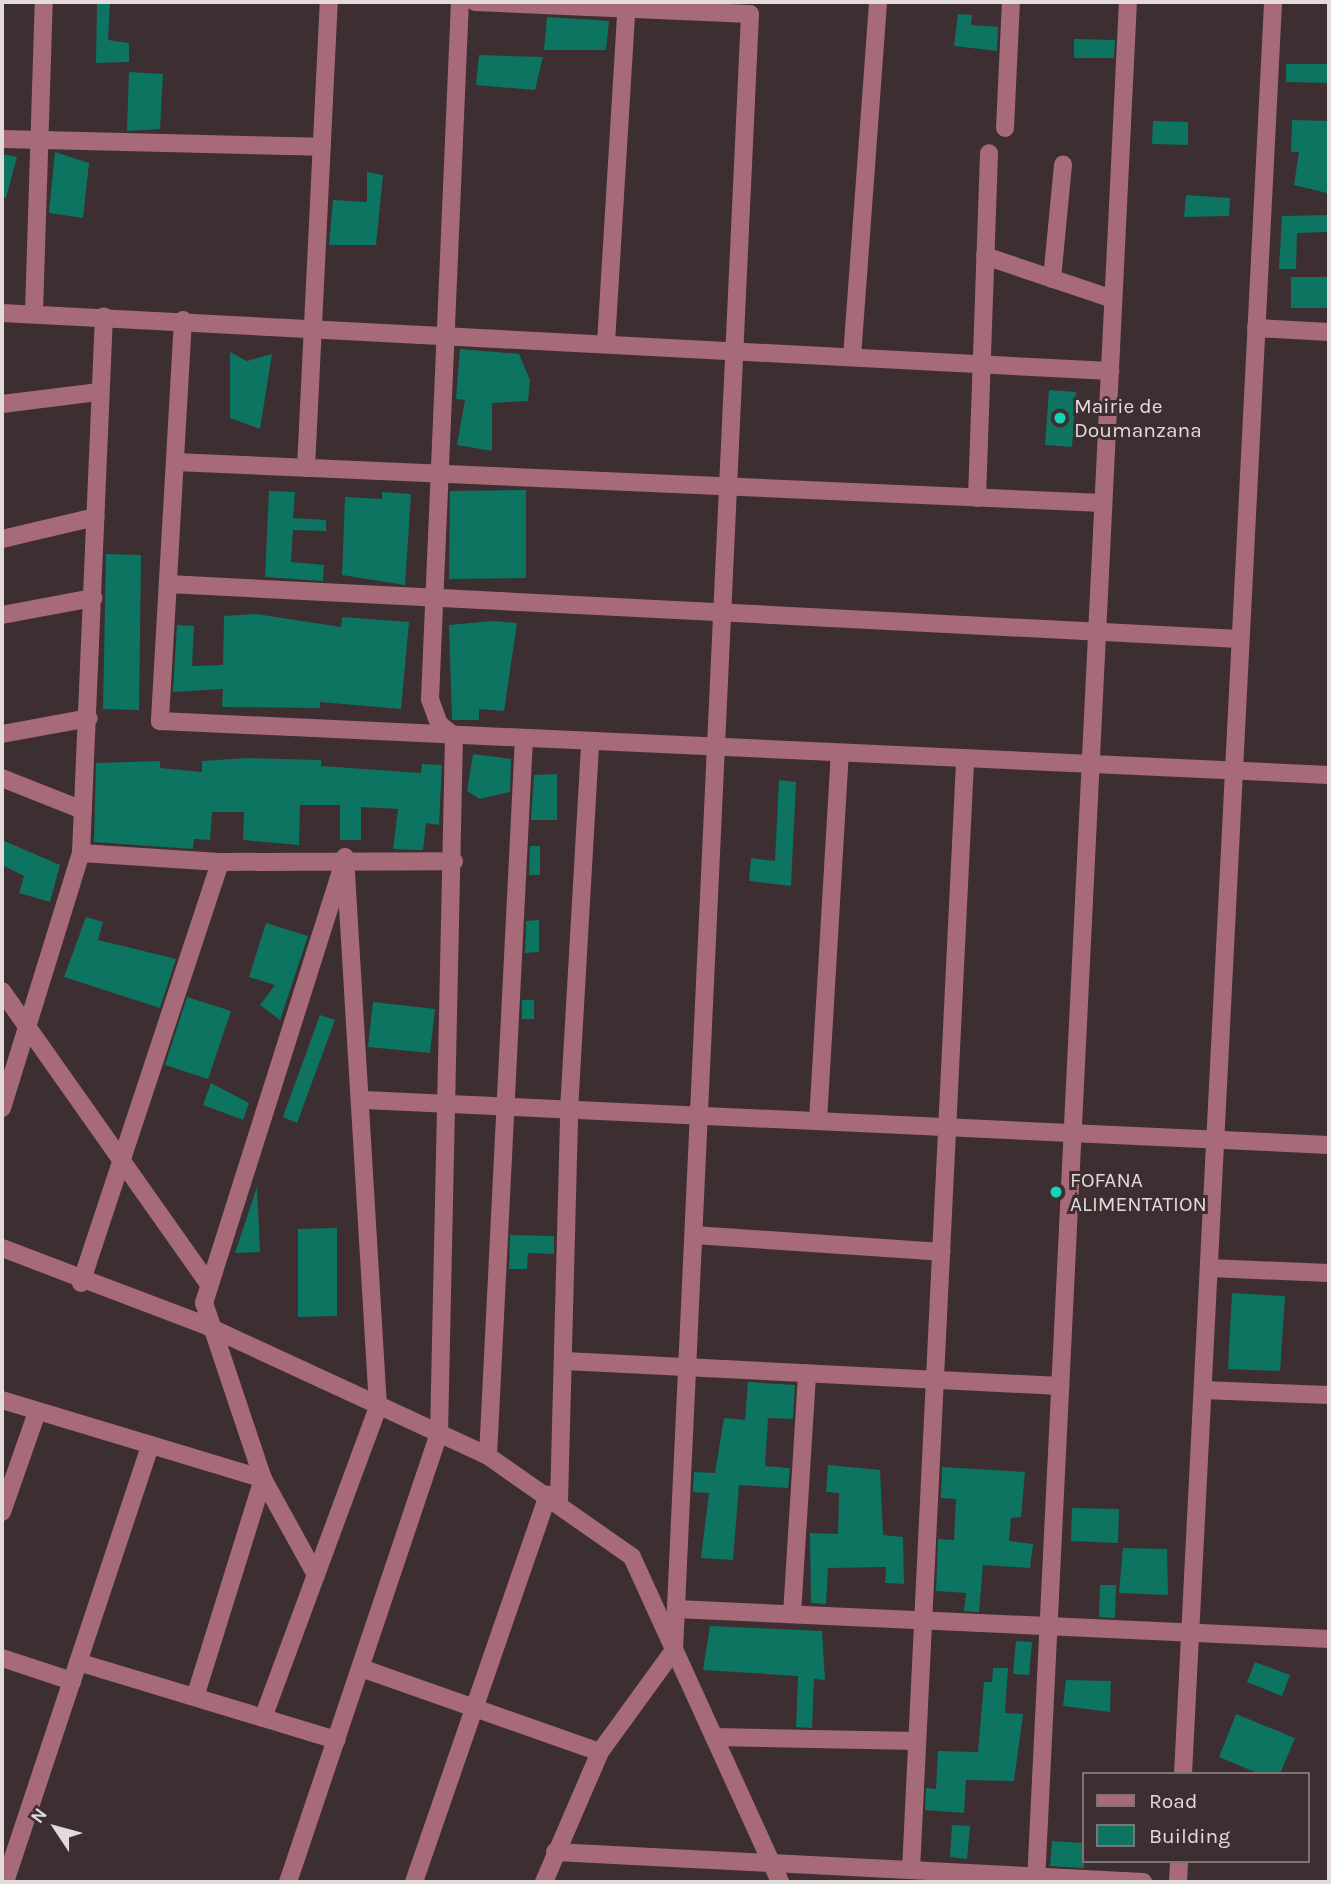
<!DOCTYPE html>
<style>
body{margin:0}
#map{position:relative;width:1331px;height:1884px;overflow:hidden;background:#3d2e31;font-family:Karla,sans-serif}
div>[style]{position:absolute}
.building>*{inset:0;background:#0c7461}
.minor>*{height:18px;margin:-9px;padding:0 9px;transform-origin:9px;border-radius:9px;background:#a66a78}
.dots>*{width:19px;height:19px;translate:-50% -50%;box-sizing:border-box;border:4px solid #3d2e31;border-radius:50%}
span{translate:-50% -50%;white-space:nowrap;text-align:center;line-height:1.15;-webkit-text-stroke:6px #3d2e31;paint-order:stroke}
.poi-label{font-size:21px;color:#e3dadb}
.left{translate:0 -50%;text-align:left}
.frame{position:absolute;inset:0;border:4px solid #e3dadb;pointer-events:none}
.legend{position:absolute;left:1082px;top:1772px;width:228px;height:91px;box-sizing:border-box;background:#3d2e31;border:2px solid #7f7375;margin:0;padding:9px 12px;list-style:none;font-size:21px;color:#e3dadb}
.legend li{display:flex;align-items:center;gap:14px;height:35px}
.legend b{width:35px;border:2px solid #7f7375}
.north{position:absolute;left:21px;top:1793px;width:70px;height:70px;-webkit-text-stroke:5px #3d2e31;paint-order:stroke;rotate:306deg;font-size:19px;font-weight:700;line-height:28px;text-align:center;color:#e3dadb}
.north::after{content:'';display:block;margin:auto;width:24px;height:32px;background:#e3dadb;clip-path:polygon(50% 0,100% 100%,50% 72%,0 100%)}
</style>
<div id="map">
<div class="building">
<div style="clip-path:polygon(97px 2px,110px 2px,108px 40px,129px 43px,129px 62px,96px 63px)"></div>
<div style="clip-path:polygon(958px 14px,972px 15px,971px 25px,998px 27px,997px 51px,954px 46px)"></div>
<div style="clip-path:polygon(547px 17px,609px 21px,606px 50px,544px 50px)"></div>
<div style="clip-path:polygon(1074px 39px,1115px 40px,1114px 58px,1074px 58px)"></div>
<div style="clip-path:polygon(479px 55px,543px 57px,535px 90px,476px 85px)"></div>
<div style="clip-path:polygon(1286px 64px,1329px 64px,1329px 83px,1286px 82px)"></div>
<div style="clip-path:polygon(129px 72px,163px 74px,160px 129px,127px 131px)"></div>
<div style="clip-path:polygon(1292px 120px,1329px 121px,1327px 193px,1294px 185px,1299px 152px,1291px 152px)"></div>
<div style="clip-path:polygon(1153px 121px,1188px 122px,1188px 145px,1152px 144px)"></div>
<div style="clip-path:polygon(55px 152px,89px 163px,83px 218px,49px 213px)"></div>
<div style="clip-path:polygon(2px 154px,17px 157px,6px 198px,2px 197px)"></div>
<div style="clip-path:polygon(367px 172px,383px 175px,376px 245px,329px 245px,333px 200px,367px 202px)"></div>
<div style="clip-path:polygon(1186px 195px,1230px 198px,1229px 216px,1184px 217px)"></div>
<div style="clip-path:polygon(1329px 215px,1329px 232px,1297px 233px,1296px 269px,1279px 269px,1282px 216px)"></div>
<div style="clip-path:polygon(1291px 277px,1329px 277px,1329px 308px,1291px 308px)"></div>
<div style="clip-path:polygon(460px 349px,519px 354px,530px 380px,528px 401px,492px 403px,492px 451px,457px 445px,465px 400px,456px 399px)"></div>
<div style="clip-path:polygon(230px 352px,247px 361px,272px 354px,260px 429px,230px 418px)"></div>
<div style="clip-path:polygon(1049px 390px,1076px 392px,1072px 447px,1045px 445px)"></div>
<div style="clip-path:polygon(526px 490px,526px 578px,449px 579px,450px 491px)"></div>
<div style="clip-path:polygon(269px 491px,295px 492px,293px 518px,326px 520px,326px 531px,293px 530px,291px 562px,324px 565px,323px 581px,265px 577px)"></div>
<div style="clip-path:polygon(382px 492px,411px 494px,405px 585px,342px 575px,345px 497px,382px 499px)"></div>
<div style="clip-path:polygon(106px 554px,141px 555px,139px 710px,103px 709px)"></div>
<div style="clip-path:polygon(256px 614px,341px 627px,342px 617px,409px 622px,401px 709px,320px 702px,320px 708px,222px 707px,223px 689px,173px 692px,177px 625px,194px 626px,192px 666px,223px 665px,224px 616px)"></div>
<div style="clip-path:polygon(493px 621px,517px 623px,504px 711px,479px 709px,479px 720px,452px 720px,449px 625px)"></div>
<div style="clip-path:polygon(473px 754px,511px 759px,510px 792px,480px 799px,467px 791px)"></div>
<div style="clip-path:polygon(247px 758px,321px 760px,321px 766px,421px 773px,422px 764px,442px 765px,439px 825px,426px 823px,423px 850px,393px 849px,398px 809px,361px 807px,361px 840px,340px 840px,340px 805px,300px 805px,299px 845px,243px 840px,244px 812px,212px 812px,210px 840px,194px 839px,193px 849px,94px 842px,96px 763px,160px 761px,160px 768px,202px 772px,202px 761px)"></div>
<div style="clip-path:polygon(557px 774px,557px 820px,531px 820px,534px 775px)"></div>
<div style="clip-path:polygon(779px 780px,796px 782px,791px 886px,749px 881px,751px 858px,775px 861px)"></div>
<div style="clip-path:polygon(2px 840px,60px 865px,50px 902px,19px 893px,24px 876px,2px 865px)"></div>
<div style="clip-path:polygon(530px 846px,540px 846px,540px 875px,529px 875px)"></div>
<div style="clip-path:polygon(86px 917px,103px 922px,98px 940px,176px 959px,160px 1008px,64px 977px)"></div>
<div style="clip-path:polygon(539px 920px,539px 952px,525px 953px,526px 921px)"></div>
<div style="clip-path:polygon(266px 923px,308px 936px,280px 1020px,260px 1005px,275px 985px,249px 977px)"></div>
<div style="clip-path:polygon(187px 997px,231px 1011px,208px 1079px,165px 1065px)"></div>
<div style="clip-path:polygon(522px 1000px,534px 1000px,534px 1019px,522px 1019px)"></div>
<div style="clip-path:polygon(373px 1002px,435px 1009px,430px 1053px,368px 1047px)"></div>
<div style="clip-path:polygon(320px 1015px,335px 1020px,297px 1123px,283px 1117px)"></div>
<div style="clip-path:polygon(211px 1083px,249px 1103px,243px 1120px,203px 1105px)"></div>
<div style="clip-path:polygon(257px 1187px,260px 1252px,235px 1253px)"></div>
<div style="clip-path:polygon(337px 1228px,337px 1316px,298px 1317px,298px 1229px)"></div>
<div style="clip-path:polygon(510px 1235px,554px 1236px,554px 1254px,528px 1253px,527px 1269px,509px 1269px)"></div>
<div style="clip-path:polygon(1232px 1293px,1285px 1296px,1280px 1371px,1228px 1369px)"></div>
<div style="clip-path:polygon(748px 1382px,795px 1385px,793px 1419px,768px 1418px,765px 1466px,790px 1468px,788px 1488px,739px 1485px,733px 1560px,701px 1558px,709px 1493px,693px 1492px,694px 1472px,715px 1473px,724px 1418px,745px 1420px)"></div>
<div style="clip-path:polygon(828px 1465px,880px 1470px,883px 1535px,903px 1537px,904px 1584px,885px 1583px,886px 1567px,828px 1568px,826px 1604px,811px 1603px,810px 1533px,838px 1534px,839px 1493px,826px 1492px)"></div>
<div style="clip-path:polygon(942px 1467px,1025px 1472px,1021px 1517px,1011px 1518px,1009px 1541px,1033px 1544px,1030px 1568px,983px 1565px,979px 1612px,964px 1611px,966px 1593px,936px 1591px,938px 1539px,954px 1540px,956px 1499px,941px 1498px)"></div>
<div style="clip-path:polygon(1072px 1508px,1119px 1509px,1118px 1543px,1071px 1541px)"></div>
<div style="clip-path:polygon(1123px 1548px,1167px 1549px,1168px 1595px,1119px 1593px)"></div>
<div style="clip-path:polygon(1100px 1585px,1116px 1585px,1115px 1618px,1099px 1617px)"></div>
<div style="clip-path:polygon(710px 1626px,822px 1631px,825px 1680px,814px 1679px,812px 1728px,796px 1727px,798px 1676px,703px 1670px)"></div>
<div style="clip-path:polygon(1016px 1641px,1032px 1642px,1029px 1675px,1013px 1674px)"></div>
<div style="clip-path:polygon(1255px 1662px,1290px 1675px,1282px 1696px,1247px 1682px)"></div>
<div style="clip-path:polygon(993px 1668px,1008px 1668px,1005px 1713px,1023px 1714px,1014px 1781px,966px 1780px,964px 1813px,925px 1810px,926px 1788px,936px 1789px,938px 1751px,978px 1752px,984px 1682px,992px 1682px)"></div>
<div style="clip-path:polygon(1066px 1680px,1111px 1681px,1110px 1712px,1063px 1706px)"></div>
<div style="clip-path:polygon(1236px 1714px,1295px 1738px,1280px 1774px,1260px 1774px,1219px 1757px)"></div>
<div style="clip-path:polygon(952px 1825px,970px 1826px,967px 1859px,950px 1857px)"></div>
<div style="clip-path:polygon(1052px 1841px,1084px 1843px,1084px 1868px,1050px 1866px)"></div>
</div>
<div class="minor">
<div style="left:475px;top:2px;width:275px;rotate:2.5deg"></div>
<div style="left:750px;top:14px;width:1638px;rotate:92.66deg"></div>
<div style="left:674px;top:1650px;width:126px;rotate:126deg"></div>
<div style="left:600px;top:1752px;width:142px;rotate:113.3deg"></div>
<div style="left:1005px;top:128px;width:126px;rotate:-87.3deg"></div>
<div style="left:2px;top:139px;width:320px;rotate:1.4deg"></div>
<div style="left:985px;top:256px;width:135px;rotate:18.6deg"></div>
<div style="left:1052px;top:279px;width:115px;rotate:-84.5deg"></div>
<div style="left:34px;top:312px;width:310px;rotate:-88.2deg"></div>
<div style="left:2px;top:313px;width:1110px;rotate:3deg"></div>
<div style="left:183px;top:320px;width:402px;rotate:93.3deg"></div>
<div style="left:160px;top:721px;width:1170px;rotate:2.64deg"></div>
<div style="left:1256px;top:328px;width:73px;rotate:3.1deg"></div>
<div style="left:606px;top:343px;width:342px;rotate:-86.5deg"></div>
<div style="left:852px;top:357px;width:356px;rotate:-85.8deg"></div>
<div style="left:2px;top:404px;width:98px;rotate:-7.1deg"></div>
<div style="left:175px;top:462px;width:929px;rotate:2.53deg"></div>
<div style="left:306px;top:468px;width:467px;rotate:-87.2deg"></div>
<div style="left:977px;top:498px;width:345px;rotate:-88deg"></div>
<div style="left:2px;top:539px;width:96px;rotate:-13.3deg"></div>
<div style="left:168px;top:584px;width:1073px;rotate:2.94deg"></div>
<div style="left:2px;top:615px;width:93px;rotate:-10.6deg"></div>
<div style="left:2px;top:734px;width:88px;rotate:-10.4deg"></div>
<div style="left:2px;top:778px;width:87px;rotate:21.6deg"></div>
<div style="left:81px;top:853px;width:139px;rotate:3.7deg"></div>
<div style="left:220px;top:862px;width:234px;rotate:-0.2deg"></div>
<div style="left:2px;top:991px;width:356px;rotate:54.8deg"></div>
<div style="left:364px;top:1100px;width:966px;rotate:2.67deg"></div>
<div style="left:2px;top:1108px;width:267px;rotate:-72.8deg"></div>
<div style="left:81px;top:853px;width:537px;rotate:-87.55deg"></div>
<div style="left:818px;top:1121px;width:367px;rotate:-86.6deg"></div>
<div style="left:694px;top:1235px;width:248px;rotate:3.9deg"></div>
<div style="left:2px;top:1248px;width:219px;rotate:20.8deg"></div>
<div style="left:207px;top:1326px;width:310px;rotate:24.8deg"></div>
<div style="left:488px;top:1456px;width:176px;rotate:35deg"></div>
<div style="left:632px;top:1557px;width:357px;rotate:65.5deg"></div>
<div style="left:1209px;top:1268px;width:120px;rotate:2.4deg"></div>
<div style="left:81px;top:1283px;width:443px;rotate:-71.7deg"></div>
<div style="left:565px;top:1361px;width:496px;rotate:2.9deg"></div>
<div style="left:1203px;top:1390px;width:126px;rotate:2.3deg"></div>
<div style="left:2px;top:1400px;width:273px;rotate:16.8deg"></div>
<div style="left:263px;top:1479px;width:228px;rotate:107.3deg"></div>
<div style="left:488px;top:1456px;width:718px;rotate:-87.13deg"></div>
<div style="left:559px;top:1502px;width:392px;rotate:-88.5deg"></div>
<div style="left:569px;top:1110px;width:369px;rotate:-86.7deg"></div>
<div style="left:2px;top:1512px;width:106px;rotate:-70.7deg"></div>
<div style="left:316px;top:1575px;width:110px;rotate:-118.9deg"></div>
<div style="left:263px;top:1479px;width:186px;rotate:-108.5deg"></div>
<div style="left:204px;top:1303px;width:457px;rotate:-72.4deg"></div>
<div style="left:676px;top:1609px;width:654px;rotate:2.63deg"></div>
<div style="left:792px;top:1614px;width:241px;rotate:-86.4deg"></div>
<div style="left:2px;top:1658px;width:74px;rotate:18.2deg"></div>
<div style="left:78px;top:1662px;width:270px;rotate:16.8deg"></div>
<div style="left:361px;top:1668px;width:253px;rotate:19.4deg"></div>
<div style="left:263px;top:1718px;width:332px;rotate:-69.7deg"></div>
<div style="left:378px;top:1407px;width:551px;rotate:-93.43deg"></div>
<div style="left:714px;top:1737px;width:203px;rotate:1.1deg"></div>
<div style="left:1183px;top:1774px;width:1774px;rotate:-87.09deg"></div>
<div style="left:555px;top:1852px;width:589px;rotate:2.92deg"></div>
<div style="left:911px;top:1870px;width:1110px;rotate:-87.21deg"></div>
<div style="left:5px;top:1882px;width:459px;rotate:-71.6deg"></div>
<div style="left:288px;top:1882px;width:473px;rotate:-71.4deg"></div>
<div style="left:439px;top:1434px;width:698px;rotate:-88.77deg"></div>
<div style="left:454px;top:736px;width:19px;rotate:-141deg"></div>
<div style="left:439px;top:724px;width:27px;rotate:-110deg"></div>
<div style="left:430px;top:699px;width:698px;rotate:-87.54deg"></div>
<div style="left:414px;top:1882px;width:410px;rotate:-70.9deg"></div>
<div style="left:1036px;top:1882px;width:1882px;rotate:-87.2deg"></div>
<div style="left:1178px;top:1882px;width:21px;rotate:-87deg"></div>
</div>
<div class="dots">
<div style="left:1060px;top:418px;background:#15d5b3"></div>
<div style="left:1056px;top:1192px;background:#15d5b3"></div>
</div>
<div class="poi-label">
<span class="left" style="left:1074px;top:418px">Mairie de<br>Doumanzana</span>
<span class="left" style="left:1070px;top:1192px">FOFANA<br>ALIMENTATION</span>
</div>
<div class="frame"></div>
<ul class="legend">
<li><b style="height:9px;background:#a66a78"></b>Road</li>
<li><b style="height:19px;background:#0c7461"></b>Building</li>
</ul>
<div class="north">N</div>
</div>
